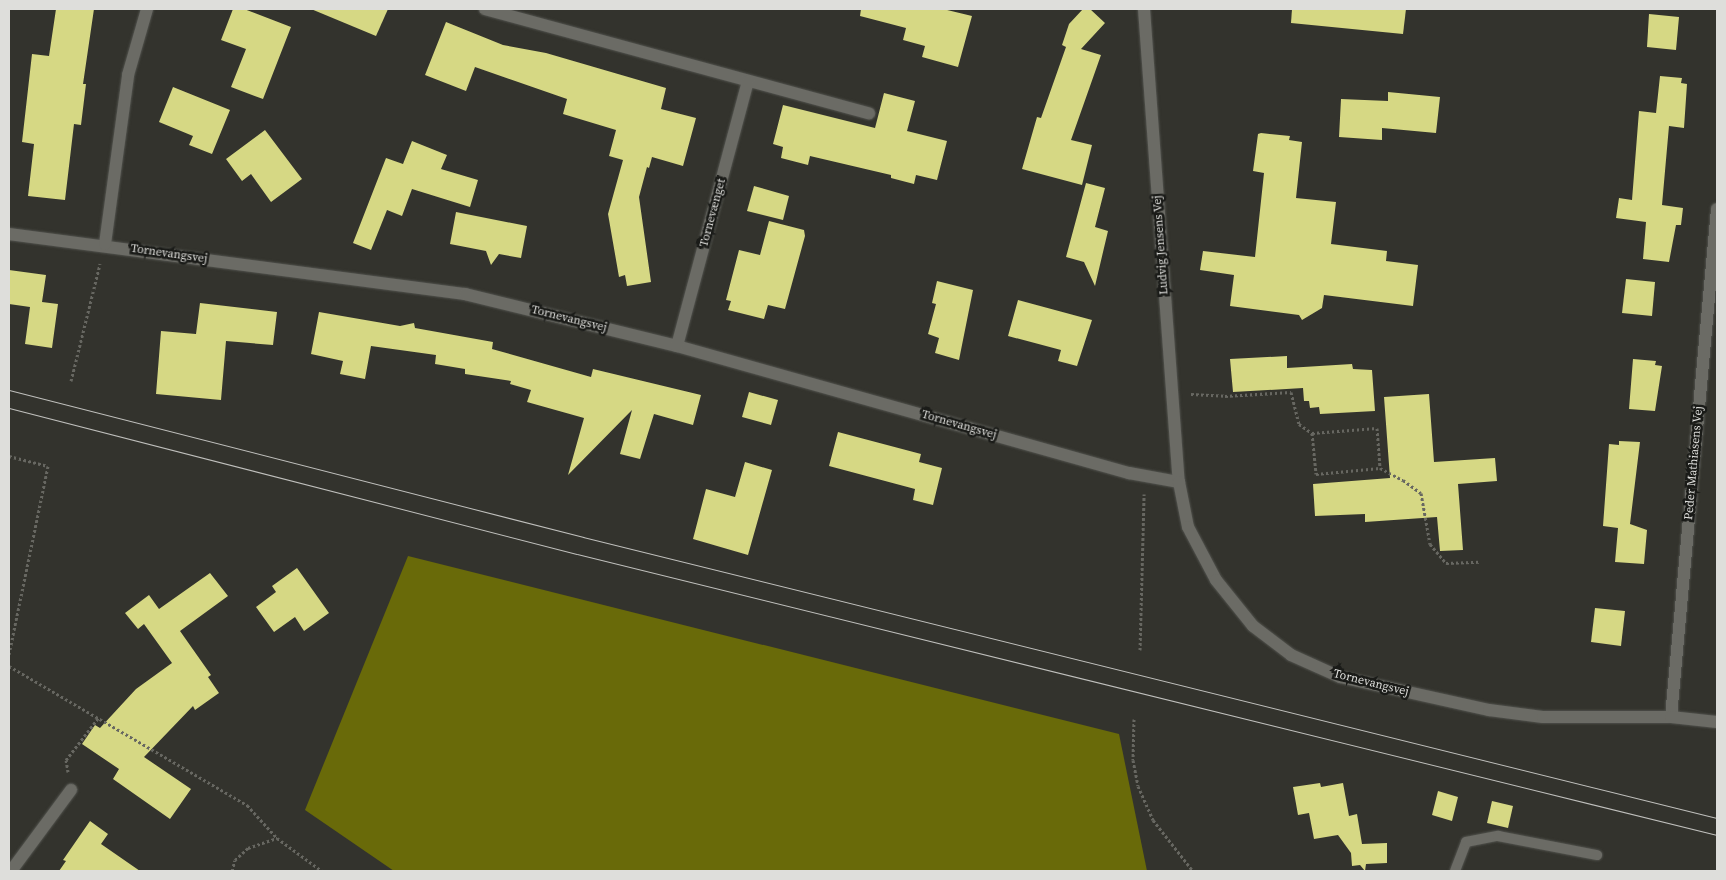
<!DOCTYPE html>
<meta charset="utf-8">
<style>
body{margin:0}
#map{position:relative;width:1726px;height:880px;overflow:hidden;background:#33332d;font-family:"Source Serif 4",serif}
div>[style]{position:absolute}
.forest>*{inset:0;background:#696a09}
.building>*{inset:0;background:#d6d884}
.path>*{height:3px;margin-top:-1.5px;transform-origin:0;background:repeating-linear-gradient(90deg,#676761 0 2.5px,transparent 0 5px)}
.roads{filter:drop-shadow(0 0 1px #51524d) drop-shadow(0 0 1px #51524d)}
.service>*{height:10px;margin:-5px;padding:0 5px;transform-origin:5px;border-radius:5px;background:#6b6b65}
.minor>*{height:12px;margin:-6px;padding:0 6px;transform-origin:6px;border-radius:6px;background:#6b6b65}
.tertiary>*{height:12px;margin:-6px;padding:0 6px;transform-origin:6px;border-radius:6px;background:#6b6b65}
.tram>*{height:1px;margin:-0.5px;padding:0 0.5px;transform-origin:0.5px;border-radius:0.5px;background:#c0c0bd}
span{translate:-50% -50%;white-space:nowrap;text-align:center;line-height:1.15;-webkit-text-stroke:5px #1a1b18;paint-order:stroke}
.street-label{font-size:12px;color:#dededb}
.frame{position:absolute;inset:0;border:10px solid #dededb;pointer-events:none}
</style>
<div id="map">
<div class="forest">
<div style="clip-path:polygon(408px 556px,1119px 734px,1147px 871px,394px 871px,305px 810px)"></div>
</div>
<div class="building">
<div style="clip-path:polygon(56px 9px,94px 9px,83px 84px,86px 84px,81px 125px,74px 124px,65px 200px,28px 196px,34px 144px,22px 142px,32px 54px,49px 56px)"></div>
<div style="clip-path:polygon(233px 9px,244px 9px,291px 27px,263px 99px,231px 87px,246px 49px,221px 40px)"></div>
<div style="clip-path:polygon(311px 9px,388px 9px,376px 36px)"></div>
<div style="clip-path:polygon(861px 9px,943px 9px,972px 16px,958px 67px,922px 57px,925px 46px,903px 40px,906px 28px,860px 16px)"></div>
<div style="clip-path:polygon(1083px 9px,1090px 9px,1105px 23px,1081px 49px,1101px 55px,1071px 140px,1092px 145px,1082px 185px,1022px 169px,1037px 117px,1041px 118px,1066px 47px,1062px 45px,1069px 24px)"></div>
<div style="clip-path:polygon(1292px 9px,1406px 9px,1403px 34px,1291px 23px)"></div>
<div style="clip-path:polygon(1649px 14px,1679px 17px,1676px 50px,1647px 47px)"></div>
<div style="clip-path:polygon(446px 22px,503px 45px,546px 53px,666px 88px,661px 109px,696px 118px,683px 166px,652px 157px,649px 168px,647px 167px,639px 197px,651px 282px,627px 286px,625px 275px,619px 277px,608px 214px,623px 160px,609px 156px,616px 130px,563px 114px,567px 99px,475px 67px,466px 91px,425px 75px)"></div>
<div style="clip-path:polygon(1660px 76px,1682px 78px,1681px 83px,1687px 84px,1684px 128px,1669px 126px,1662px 205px,1683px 208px,1681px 225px,1676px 225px,1669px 262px,1643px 259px,1646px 222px,1616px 218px,1619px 198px,1632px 200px,1639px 111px,1656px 113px)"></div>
<div style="clip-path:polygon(173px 87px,230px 110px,212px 154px,189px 145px,193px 136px,159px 122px)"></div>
<div style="clip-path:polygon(1388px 92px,1440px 97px,1436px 133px,1382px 128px,1382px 140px,1339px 137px,1341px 99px,1388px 101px)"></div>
<div style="clip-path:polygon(884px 93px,915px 101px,907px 131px,947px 141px,937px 180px,916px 175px,914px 184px,891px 178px,891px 175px,810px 156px,808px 165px,781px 158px,783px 147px,773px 144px,783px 105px,875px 128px)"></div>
<div style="clip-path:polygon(265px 130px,302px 179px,271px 202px,251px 174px,242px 181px,226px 159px)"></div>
<div style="clip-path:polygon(1261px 133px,1290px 136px,1289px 140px,1302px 142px,1296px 198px,1336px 202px,1331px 244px,1387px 251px,1386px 261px,1418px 265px,1413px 306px,1324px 295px,1322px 308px,1302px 320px,1299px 315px,1230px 306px,1234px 275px,1200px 270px,1203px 251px,1255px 257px,1264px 173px,1253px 171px,1258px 134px)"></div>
<div style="clip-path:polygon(412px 141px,447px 155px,441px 169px,478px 180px,470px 207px,412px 189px,402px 216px,387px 210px,371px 250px,353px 243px,386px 158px,403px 164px)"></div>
<div style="clip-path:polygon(1086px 183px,1105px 188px,1095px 227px,1108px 231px,1095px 286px,1084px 262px,1066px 257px)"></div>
<div style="clip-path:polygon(754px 186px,789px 196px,783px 220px,747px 211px)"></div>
<div style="clip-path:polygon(456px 212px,527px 226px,521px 258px,499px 254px,491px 265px,486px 251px,450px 244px)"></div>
<div style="clip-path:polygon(769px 221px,804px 230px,805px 236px,785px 309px,768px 305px,764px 319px,728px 310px,731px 301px,726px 300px,739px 250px,760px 255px)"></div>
<div style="clip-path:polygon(9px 270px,46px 275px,42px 302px,58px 304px,52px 348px,25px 344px,30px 307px,9px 304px)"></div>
<div style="clip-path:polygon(1626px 279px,1655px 282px,1652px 316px,1622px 313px)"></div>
<div style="clip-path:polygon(937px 281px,973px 290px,959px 360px,935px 353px,939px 338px,928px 334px,936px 304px,932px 303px)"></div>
<div style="clip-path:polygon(1018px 300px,1092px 320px,1077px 366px,1058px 361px,1061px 350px,1008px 336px)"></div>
<div style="clip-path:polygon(200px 303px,277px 312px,273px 345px,226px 341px,221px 400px,156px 394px,161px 331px,196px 334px)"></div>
<div style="clip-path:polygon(319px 312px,400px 326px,414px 323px,415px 328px,493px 342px,492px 349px,591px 377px,593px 369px,701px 395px,693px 425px,654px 414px,640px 459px,620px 454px,632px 410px,568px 475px,584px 418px,527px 402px,531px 390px,510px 384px,511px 381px,465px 374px,465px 369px,435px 364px,436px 355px,371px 346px,365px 379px,340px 374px,343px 361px,311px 354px)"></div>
<div style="clip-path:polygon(1287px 356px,1287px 368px,1352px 364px,1353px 369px,1372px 370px,1375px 411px,1320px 414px,1319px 407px,1310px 408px,1309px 401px,1304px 401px,1303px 388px,1233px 392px,1230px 359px)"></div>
<div style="clip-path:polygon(1633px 359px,1656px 361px,1655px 365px,1662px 366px,1655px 411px,1629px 409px)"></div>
<div style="clip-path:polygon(749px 392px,778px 400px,771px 425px,742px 417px)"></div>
<div style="clip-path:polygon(1429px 394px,1434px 462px,1495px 458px,1497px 481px,1458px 484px,1463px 550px,1440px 551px,1437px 517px,1365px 522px,1365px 514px,1315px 516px,1313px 484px,1390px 478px,1384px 397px)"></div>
<div style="clip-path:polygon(838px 432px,921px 454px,919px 462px,942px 468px,933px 505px,913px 500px,915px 489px,829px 466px)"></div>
<div style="clip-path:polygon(1619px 441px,1640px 442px,1630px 524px,1647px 530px,1644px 564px,1615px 562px,1618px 528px,1603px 526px,1609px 444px,1619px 445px)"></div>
<div style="clip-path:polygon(745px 462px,772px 470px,748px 555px,693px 539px,706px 489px,735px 497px)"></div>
<div style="clip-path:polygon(297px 568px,329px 613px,304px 631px,295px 617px,274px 632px,256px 607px,276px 592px,272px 586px)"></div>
<div style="clip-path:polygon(210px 573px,228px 596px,180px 631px,211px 675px,208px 677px,219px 693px,195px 710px,193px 706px,144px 757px,191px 789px,170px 819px,113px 779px,119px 769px,82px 744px,95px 725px,100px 728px,136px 689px,172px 663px,144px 624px,138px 629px,125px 613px,149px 595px,159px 609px)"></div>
<div style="clip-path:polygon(1595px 608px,1625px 611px,1621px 646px,1591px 642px)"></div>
<div style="clip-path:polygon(1320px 783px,1321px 787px,1343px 783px,1349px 816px,1357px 814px,1362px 844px,1387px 843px,1387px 863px,1366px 864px,1365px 871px,1360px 865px,1352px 866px,1351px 853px,1338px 835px,1314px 839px,1309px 813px,1298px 815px,1293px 787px)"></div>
<div style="clip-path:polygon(1438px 791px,1458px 797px,1452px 821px,1432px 815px)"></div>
<div style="clip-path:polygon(1492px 801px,1513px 806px,1508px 828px,1487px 823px)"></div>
<div style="clip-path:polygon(90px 821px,108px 834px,101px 844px,140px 871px,59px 871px,66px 861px,63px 860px)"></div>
</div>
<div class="path">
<div style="left:71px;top:381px;width:121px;rotate:-76.1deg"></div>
<div style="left:1191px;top:394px;width:34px;rotate:3deg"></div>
<div style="left:1225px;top:396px;width:66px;rotate:-3.5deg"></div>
<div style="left:1291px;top:392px;width:33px;rotate:76deg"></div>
<div style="left:1299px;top:424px;width:16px;rotate:35deg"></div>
<div style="left:1312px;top:433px;width:41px;rotate:84.4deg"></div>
<div style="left:1316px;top:474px;width:64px;rotate:-5.4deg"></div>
<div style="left:1380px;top:468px;width:26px;rotate:28deg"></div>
<div style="left:1403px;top:480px;width:22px;rotate:36deg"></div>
<div style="left:1421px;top:493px;width:52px;rotate:80deg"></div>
<div style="left:1430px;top:544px;width:25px;rotate:50deg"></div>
<div style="left:1446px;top:563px;width:33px;rotate:-2deg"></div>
<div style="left:1312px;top:433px;width:65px;rotate:-4.4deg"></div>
<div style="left:1377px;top:428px;width:40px;rotate:85.7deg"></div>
<div style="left:9px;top:456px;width:40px;rotate:14.4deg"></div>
<div style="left:48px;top:466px;width:193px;rotate:101.7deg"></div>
<div style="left:1140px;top:650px;width:156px;rotate:-88.5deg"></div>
<div style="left:9px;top:666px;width:276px;rotate:30.3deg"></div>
<div style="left:247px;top:805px;width:45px;rotate:47.7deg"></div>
<div style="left:277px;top:838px;width:56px;rotate:36.3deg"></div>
<div style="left:1134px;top:719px;width:41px;rotate:91.4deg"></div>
<div style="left:1133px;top:760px;width:26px;rotate:79deg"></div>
<div style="left:1138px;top:786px;width:37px;rotate:66deg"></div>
<div style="left:1153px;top:820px;width:65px;rotate:51.9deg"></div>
<div style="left:68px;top:772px;width:12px;rotate:-99deg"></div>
<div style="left:66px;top:760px;width:54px;rotate:-52.5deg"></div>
<div style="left:232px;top:871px;width:11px;rotate:-75deg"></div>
<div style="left:235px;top:860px;width:18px;rotate:-43deg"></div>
<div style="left:248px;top:848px;width:31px;rotate:-19deg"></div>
</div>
<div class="roads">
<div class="service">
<div style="left:1455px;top:871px;width:31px;rotate:-69deg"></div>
<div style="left:1466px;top:842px;width:33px;rotate:-11deg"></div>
<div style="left:1498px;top:836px;width:101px;rotate:10.9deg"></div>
</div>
<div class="minor">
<div style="left:485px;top:9px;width:398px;rotate:15.2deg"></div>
<div style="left:9px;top:234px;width:460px;rotate:7.5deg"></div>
<div style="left:465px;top:294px;width:218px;rotate:13.8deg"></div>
<div style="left:677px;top:346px;width:470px;rotate:15.7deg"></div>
<div style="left:1129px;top:473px;width:51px;rotate:10.2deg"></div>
<div style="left:105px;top:244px;width:171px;rotate:-82.2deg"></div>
<div style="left:128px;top:75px;width:69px;rotate:-73.9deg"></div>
<div style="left:677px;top:346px;width:274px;rotate:-75deg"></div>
<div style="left:1671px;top:717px;width:510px;rotate:-84.83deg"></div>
<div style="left:11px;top:871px;width:101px;rotate:-53.5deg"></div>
</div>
<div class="tertiary">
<div style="left:1144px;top:9px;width:474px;rotate:85.8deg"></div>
<div style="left:1179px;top:482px;width:46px;rotate:78.7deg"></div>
<div style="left:1188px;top:527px;width:60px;rotate:62.2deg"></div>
<div style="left:1216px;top:580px;width:59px;rotate:51.2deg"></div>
<div style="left:1253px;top:626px;width:48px;rotate:37.3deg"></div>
<div style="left:1291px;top:655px;width:54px;rotate:24.2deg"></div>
<div style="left:1340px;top:677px;width:153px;rotate:12.5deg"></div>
<div style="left:1489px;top:710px;width:54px;rotate:7.4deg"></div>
<div style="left:1543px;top:717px;width:128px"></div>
<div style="left:1671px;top:717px;width:46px;rotate:6.2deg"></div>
</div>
</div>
<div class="tram">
<div style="left:9px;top:390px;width:593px;rotate:14.36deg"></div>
<div style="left:583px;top:537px;width:1168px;rotate:13.92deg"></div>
<div style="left:9px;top:408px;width:586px;rotate:14.42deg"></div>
<div style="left:577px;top:554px;width:1174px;rotate:13.85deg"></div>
</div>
<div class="street-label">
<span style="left:713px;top:213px;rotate:-75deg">Tornevænget</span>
<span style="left:1161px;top:245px;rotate:-94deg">Ludvig Jensens Vej</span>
<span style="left:169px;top:254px;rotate:8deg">Tornevangsvej</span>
<span style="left:569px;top:319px;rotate:14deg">Tornevangsvej</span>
<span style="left:959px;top:425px;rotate:16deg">Tornevangsvej</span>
<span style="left:1694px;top:463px;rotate:-85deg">Peder Mathiasens Vej</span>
<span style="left:1371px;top:683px;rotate:14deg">Tornevangsvej</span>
</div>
<div class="frame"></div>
</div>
